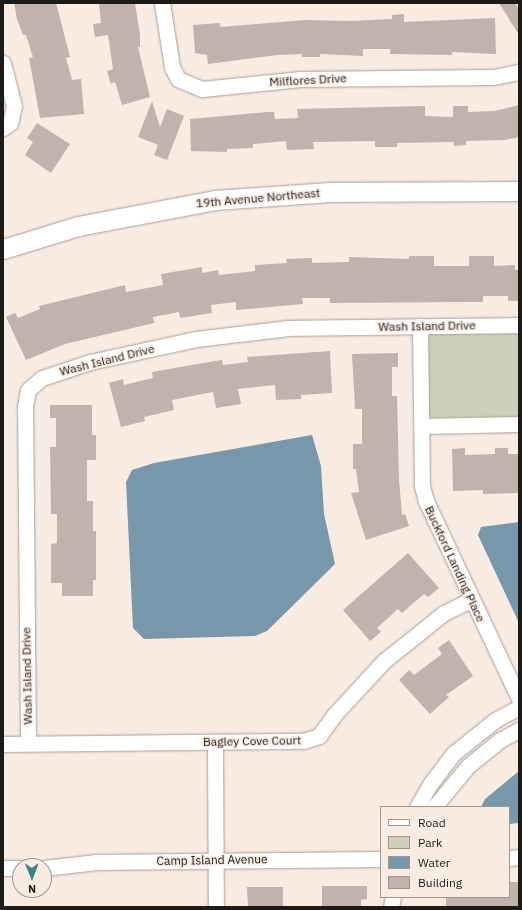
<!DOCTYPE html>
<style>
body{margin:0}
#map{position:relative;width:522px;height:910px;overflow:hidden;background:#f7ebe2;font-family:"IBM Plex Sans",sans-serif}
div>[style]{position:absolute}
.green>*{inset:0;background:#ccd2ba}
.water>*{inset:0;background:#7798aa}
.building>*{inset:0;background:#bfb3ac}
.roads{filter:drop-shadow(0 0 1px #a99e96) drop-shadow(0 0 1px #a99e96)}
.minor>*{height:15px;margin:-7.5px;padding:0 7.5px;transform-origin:7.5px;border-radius:7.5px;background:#fff}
.tertiary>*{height:19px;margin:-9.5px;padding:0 9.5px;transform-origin:9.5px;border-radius:9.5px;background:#fff}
span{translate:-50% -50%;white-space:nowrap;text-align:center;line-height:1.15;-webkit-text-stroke:3px #f7ebe2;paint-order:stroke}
.street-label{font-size:12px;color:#1e1a17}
.frame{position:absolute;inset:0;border:4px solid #1e1a17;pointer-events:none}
.legend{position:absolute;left:380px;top:806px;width:130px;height:92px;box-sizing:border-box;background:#f7ebe2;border:1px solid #a09791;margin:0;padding:5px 7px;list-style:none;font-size:12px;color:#1e1a17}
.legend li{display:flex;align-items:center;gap:8px;height:20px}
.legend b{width:20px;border:1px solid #a09791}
.north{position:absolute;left:12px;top:858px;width:40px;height:40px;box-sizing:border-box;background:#f7ebe2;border:1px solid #a09791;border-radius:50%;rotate:179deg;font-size:11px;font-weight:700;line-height:16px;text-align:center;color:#1e1a17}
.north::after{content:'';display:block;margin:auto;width:14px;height:18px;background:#3b828c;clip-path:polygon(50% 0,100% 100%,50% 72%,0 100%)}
</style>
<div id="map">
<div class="green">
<div style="clip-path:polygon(519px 333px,519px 417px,429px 418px,427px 334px)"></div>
</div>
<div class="water">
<div style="clip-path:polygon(312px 435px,321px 466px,324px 514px,335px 564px,267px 631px,255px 636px,144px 639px,133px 628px,126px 482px,132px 470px,154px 463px)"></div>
<div style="clip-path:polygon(519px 522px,519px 623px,478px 535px,481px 527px)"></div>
<div style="clip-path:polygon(519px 771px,519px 823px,509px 824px,509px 807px,481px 807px,485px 799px)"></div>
</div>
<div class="building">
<div style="clip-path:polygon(14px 3px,56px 3px,70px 57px,66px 58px,72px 80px,81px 79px,84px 114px,40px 118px,29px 58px,33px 57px,26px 35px,23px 35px,17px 19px)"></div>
<div style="clip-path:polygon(99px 3px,135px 3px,140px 35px,140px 47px,138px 47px,150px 97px,122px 105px,115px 82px,111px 84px,107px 71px,113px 69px,108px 35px,95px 37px,93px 24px,101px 23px)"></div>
<div style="clip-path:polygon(499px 3px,515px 3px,519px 9px,519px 35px)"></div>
<div style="clip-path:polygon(404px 14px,404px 22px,495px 18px,496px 54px,452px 52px,452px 55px,390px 54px,390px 49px,363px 49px,363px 56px,320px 54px,320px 57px,302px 57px,302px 54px,278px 55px,208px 64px,207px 55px,195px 53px,193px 25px,220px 23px,220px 27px,306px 20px,349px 21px,392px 19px,392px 15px)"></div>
<div style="clip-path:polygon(152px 101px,160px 127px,167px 109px,184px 116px,167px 160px,154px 155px,158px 145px,138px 137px)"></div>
<div style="clip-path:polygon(519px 105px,519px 137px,505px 140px,466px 141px,466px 145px,454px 146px,454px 142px,397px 143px,397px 147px,375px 147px,375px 141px,313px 142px,314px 149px,287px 150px,286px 141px,253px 144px,253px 148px,227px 149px,227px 152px,191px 151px,190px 119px,267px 112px,274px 112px,275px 119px,298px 118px,297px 109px,425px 106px,425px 116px,453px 117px,453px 106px,468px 106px,468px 112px,495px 111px)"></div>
<div style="clip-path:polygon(37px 123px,70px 144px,51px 173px,25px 155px,33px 142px,27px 138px)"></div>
<div style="clip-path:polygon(409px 256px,434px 256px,434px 266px,469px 266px,469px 256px,494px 256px,494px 266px,515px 265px,515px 270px,519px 270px,519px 301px,508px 301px,508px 296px,483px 296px,483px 302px,469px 302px,330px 303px,330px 298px,302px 298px,303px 304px,236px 310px,236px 302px,211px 305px,212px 313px,180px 318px,179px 312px,153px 317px,154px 323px,65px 344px,26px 360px,6px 317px,15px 313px,18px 318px,40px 309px,39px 306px,125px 285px,126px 292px,163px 285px,161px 274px,202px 267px,202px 273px,218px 270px,219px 275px,255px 271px,255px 265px,287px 263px,286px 259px,312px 258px,312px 263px,349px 262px,349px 257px,409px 259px)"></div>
<div style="clip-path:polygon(330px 351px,332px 393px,301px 395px,301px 399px,276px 400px,275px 385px,238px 389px,241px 404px,216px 408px,213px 392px,172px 400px,174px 410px,144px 417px,145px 421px,121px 427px,109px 383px,123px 379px,124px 385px,153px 378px,152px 372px,209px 362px,222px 360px,223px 365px,248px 362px,247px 357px)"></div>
<div style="clip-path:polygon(398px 353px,398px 367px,392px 367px,392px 396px,397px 396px,399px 479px,402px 515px,405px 514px,409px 526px,366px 540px,351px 493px,359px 492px,356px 469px,353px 469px,353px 444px,362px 444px,362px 409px,355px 409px,352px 354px)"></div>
<div style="clip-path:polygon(50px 405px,92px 405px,92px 435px,96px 435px,96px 460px,87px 460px,87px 501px,93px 501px,93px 531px,96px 531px,96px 580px,93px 580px,93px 596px,62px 596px,62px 583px,51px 583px,51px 544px,57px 543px,57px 514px,51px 514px,50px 447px,56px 447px,56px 418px,50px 418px)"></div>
<div style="clip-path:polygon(465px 448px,465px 455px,495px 454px,495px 448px,508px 448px,508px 454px,519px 454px,519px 493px,483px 494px,483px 490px,453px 491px,452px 449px)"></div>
<div style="clip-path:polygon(408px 553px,439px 588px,428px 597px,424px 594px,402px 613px,398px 609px,377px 628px,381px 632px,370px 641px,343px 610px)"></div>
<div style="clip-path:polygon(449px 640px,473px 676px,446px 695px,449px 697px,430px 714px,399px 680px,409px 670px,414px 675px,442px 654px,438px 648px)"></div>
<div style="clip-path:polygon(509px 882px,519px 882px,519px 907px,446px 907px,446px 897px,509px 897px)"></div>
<div style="clip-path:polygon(322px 886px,367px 886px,367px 899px,361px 900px,361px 907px,322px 907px)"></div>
<div style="clip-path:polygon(247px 887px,283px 887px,283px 907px,248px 907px)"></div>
</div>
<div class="roads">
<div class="minor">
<div style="left:162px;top:3px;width:65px;rotate:81.1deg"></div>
<div style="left:172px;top:67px;width:13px;rotate:63deg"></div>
<div style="left:178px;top:79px;width:26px;rotate:23deg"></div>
<div style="left:202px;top:89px;width:99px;rotate:-5.8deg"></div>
<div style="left:300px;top:79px;width:193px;rotate:-0.6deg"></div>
<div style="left:493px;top:77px;width:26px;rotate:-11deg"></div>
<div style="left:3px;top:63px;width:44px;rotate:75.7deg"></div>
<div style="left:14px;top:106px;width:17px;rotate:103deg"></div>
<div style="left:10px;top:123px;width:9px;rotate:144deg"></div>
<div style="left:420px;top:326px;width:160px;rotate:89.3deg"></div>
<div style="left:422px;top:486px;width:16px;rotate:75deg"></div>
<div style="left:426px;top:501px;width:219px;rotate:64.8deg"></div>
<div style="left:422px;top:426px;width:97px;rotate:-1.2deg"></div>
<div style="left:215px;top:742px;width:165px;rotate:89.7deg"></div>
<div style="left:28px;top:743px;width:337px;rotate:-90.5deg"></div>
<div style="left:25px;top:406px;width:16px;rotate:-79deg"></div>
<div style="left:28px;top:390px;width:18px;rotate:-41deg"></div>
<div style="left:42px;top:378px;width:51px;rotate:-18.4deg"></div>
<div style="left:90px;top:362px;width:108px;rotate:-12.2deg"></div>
<div style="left:196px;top:339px;width:93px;rotate:-6.8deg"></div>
<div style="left:288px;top:328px;width:231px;rotate:-0.7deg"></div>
<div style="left:3px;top:744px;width:300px;rotate:-0.6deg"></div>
<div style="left:303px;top:741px;width:17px;rotate:-17deg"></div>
<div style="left:319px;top:736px;width:26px;rotate:-54deg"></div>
<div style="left:334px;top:715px;width:74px;rotate:-47.2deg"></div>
<div style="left:384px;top:661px;width:77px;rotate:-38.7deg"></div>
<div style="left:444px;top:613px;width:30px;rotate:-26deg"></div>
<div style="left:417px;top:807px;width:28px;rotate:-60deg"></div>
<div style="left:431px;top:783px;width:38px;rotate:-53deg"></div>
<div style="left:454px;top:753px;width:53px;rotate:-38.8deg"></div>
<div style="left:495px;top:720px;width:27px;rotate:-28deg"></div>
<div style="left:434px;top:807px;width:53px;rotate:-50.3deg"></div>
<div style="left:468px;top:766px;width:41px;rotate:-39.1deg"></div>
<div style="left:500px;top:740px;width:21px;rotate:-28deg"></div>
<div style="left:509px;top:858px;width:10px;rotate:-6deg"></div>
<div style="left:3px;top:868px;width:17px"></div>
<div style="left:44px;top:868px;width:53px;rotate:-6.5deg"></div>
<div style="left:97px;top:862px;width:284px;rotate:-0.6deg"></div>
<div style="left:391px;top:907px;width:10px;rotate:-79deg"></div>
</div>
<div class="tertiary">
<div style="left:3px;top:249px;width:78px;rotate:-17deg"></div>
<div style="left:78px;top:226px;width:139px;rotate:-10.7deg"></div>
<div style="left:215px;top:200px;width:115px;rotate:-4deg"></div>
<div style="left:330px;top:192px;width:189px;rotate:-0.3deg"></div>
</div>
</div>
<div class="street-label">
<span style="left:308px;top:80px;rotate:-3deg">Milflores Drive</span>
<span style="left:258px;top:198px;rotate:-5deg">19th Avenue Northeast</span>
<span style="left:427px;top:326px;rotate:-1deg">Wash Island Drive</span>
<span style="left:107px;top:360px;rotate:-14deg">Wash Island Drive</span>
<span style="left:455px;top:564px;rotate:65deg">Buckford Landing Place</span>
<span style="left:27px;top:676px;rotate:-91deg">Wash Island Drive</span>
<span style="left:252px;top:741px;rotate:-1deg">Bagley Cove Court</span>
<span style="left:212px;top:860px;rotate:-1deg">Camp Island Avenue</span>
</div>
<div class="frame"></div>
<ul class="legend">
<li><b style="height:5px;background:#fff"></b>Road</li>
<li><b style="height:11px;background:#ccd2ba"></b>Park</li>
<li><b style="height:11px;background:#7798aa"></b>Water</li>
<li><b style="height:11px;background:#bfb3ac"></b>Building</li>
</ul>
<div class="north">N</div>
</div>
